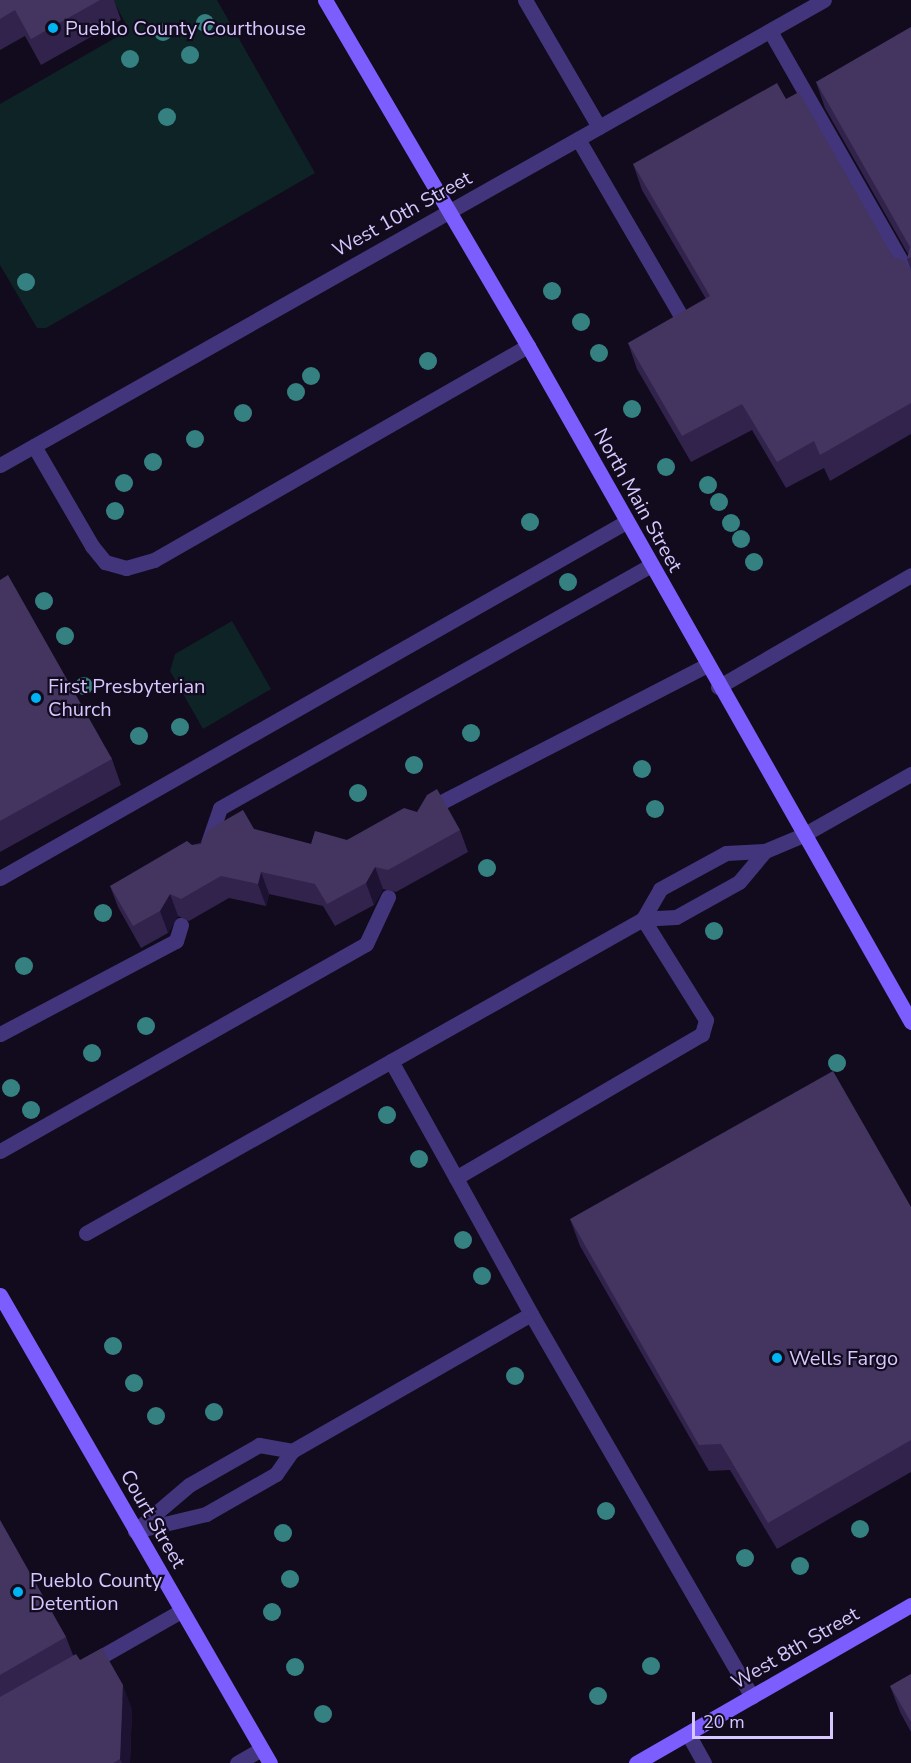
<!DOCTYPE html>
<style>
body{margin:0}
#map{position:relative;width:911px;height:1763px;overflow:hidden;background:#110b1d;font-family:"Nunito Sans",sans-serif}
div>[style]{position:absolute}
.green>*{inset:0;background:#0e2326}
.lane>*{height:15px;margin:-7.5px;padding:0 7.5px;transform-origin:7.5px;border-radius:7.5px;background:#43357c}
.street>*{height:15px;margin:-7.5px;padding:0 7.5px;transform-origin:7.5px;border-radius:7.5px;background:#43357c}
.secondary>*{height:15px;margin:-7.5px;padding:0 7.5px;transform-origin:7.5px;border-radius:7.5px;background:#7c5eff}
.trees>*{width:18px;height:18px;margin:-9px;border-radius:50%;background:#358081}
.wall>*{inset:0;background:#31234c}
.shaded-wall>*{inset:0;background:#1d1231}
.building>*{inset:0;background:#43355f}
.dots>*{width:16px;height:16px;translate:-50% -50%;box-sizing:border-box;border:3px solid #110b1d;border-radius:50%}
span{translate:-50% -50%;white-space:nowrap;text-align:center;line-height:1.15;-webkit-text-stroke:4.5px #110b1d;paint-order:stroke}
.poi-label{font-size:20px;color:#d6c7ff}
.left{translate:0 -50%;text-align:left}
.street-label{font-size:20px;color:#d6c7ff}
.scale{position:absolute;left:692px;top:1712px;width:141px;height:27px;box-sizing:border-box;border:3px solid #d6c7ff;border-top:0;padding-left:8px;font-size:18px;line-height:21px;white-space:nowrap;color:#d6c7ff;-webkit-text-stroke:4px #110b1d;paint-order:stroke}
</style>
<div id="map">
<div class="green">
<div style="clip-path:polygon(113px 0,217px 0,315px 173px,46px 328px,37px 328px,0 265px,0 104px,129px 30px)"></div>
<div style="clip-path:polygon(232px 621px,271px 689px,203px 729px,170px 671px,175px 654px)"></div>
</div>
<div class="lane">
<div style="left:525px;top:0;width:147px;rotate:59.8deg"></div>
<div style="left:770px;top:31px;width:284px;rotate:60.3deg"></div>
<div style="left:578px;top:139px;width:203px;rotate:59.8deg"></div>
<div style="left:34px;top:446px;width:116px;rotate:59.9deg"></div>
<div style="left:92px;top:546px;width:21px;rotate:51deg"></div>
<div style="left:105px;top:562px;width:22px;rotate:16deg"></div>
<div style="left:126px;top:568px;width:29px;rotate:-16deg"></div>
<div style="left:154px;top:560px;width:431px;rotate:-29.8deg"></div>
<div style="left:718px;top:687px;width:223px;rotate:-30.1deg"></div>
<div style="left:428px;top:809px;width:314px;rotate:-27.3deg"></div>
<div style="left:207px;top:846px;width:40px;rotate:-71.1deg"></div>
<div style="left:220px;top:808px;width:495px;rotate:-29.4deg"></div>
<div style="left:765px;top:851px;width:40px;rotate:130deg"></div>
<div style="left:739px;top:882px;width:72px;rotate:150.9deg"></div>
<div style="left:676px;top:917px;width:33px;rotate:177deg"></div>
<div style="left:643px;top:919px;width:34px;rotate:-60deg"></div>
<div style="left:660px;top:889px;width:75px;rotate:-28.6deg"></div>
<div style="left:726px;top:853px;width:39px;rotate:-3deg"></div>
<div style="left:765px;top:851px;width:41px;rotate:-22.8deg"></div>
<div style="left:0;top:878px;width:720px;rotate:-29.63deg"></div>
<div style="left:0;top:1034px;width:199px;rotate:-27.9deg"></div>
<div style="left:176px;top:941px;width:17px;rotate:-73deg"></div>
<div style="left:391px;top:1061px;width:134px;rotate:60.9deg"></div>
<div style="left:0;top:1151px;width:420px;rotate:-29.5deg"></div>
<div style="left:366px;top:944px;width:52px;rotate:-64.9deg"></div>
<div style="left:86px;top:1233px;width:639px;rotate:-29.41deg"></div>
<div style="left:643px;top:919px;width:119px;rotate:58deg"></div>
<div style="left:706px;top:1020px;width:15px;rotate:106deg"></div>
<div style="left:702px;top:1034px;width:285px;rotate:149.7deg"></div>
<div style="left:456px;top:1178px;width:155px;rotate:61.1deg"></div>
<div style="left:531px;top:1314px;width:275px;rotate:150.2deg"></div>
<div style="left:531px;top:1314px;width:442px;rotate:60deg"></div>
<div style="left:259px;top:1445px;width:34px;rotate:10deg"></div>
<div style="left:292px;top:1451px;width:28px;rotate:125deg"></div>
<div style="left:276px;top:1474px;width:81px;rotate:150.3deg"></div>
<div style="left:206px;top:1514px;width:73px;rotate:166.5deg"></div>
<div style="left:135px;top:1531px;width:71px;rotate:-40.4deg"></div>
<div style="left:189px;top:1485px;width:81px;rotate:-29.7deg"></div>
<div style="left:88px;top:1664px;width:107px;rotate:-29.7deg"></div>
<div style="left:688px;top:1734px;width:33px;rotate:61deg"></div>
<div style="left:237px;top:1763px;width:28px;rotate:-30deg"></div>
</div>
<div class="street">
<div style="left:0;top:465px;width:946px;rotate:-29.44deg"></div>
<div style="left:803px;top:835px;width:124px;rotate:-29.5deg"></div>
</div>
<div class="secondary">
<div style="left:325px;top:0;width:401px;rotate:59.6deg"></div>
<div style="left:528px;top:346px;width:777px;rotate:60.47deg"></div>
<div style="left:0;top:1295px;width:540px;rotate:60.02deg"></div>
<div style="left:636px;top:1763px;width:317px;rotate:-29.9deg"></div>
</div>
<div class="trees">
<div style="left:205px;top:23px"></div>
<div style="left:163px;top:32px"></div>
<div style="left:190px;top:55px"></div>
<div style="left:130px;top:59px"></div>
<div style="left:167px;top:117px"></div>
<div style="left:26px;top:282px"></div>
<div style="left:552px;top:291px"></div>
<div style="left:581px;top:322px"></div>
<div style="left:599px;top:353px"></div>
<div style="left:428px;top:361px"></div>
<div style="left:311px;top:376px"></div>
<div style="left:296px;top:392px"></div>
<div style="left:632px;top:409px"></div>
<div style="left:243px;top:413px"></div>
<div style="left:195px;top:439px"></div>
<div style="left:153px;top:462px"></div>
<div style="left:666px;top:467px"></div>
<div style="left:124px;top:483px"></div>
<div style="left:708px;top:485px"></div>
<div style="left:719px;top:502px"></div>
<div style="left:115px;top:511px"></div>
<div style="left:530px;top:522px"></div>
<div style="left:731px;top:523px"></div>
<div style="left:741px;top:539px"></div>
<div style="left:754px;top:562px"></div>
<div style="left:568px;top:582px"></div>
<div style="left:44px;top:601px"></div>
<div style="left:65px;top:636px"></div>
<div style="left:84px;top:686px"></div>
<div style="left:180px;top:727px"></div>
<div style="left:471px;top:733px"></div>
<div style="left:139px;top:736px"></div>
<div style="left:414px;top:765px"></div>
<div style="left:642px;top:769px"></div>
<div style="left:358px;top:793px"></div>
<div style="left:655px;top:809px"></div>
<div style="left:487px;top:868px"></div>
<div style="left:103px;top:913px"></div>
<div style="left:714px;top:931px"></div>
<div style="left:24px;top:966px"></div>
<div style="left:146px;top:1026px"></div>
<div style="left:92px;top:1053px"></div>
<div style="left:837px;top:1063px"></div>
<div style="left:11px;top:1088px"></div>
<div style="left:31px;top:1110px"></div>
<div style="left:387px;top:1115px"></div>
<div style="left:419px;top:1159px"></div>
<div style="left:463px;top:1240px"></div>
<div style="left:482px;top:1276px"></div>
<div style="left:113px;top:1346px"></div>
<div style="left:515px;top:1376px"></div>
<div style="left:134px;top:1383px"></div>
<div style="left:214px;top:1412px"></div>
<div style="left:156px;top:1416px"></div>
<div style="left:606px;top:1511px"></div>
<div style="left:860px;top:1529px"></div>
<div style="left:283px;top:1533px"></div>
<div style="left:745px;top:1558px"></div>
<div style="left:800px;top:1566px"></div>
<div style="left:290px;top:1579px"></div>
<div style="left:272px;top:1612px"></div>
<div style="left:651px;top:1666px"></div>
<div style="left:295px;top:1667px"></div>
<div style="left:598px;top:1696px"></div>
<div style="left:323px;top:1714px"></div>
</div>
<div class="wall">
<div style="clip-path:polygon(0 0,114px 0,121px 20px,41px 65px,25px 36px,0 50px)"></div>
<div style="clip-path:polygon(911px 27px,911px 270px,907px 259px,908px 254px,825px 108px,816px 82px)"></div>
<div style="clip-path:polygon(786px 99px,893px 257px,911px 271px,911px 434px,830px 481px,824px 468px,786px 488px,752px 430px,691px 462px,637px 369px,628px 343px,706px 299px,642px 190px,633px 164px)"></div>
<div style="clip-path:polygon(0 580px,112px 759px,121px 785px,0 852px)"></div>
<div style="clip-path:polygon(417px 812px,460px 830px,468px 852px,396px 892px,383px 889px,374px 905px,335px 926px,323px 906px,269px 894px,266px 906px,229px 898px,189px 921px,178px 916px,168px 933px,141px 948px,118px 907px,110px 886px,192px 845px,254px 829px,311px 844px,347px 840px)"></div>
<div style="clip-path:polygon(911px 1207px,911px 1472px,777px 1549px,730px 1470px,709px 1471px,580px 1246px,570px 1219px)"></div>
<div style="clip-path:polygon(0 1520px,66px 1637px,73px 1655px,132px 1709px,130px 1763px,0 1763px)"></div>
<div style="clip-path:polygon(911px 1674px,911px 1732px,900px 1712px,890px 1686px)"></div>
</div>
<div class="shaded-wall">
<div style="clip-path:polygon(375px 867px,383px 889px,374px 905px,366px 883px)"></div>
<div style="clip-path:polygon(261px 872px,269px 894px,266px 906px,258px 884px)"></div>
<div style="clip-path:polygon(170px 894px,178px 916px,168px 933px,160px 911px)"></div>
<div style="clip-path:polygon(123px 1685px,132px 1709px,130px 1763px,122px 1763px,120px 1759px)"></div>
</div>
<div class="building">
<div style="clip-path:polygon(0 0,100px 0,31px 39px,15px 10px,0 19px)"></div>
<div style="clip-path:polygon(911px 27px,911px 257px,907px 259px,910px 247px,816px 82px)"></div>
<div style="clip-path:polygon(777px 83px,786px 99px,799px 92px,893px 257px,905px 261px,911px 271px,911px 403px,820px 455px,814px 441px,777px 462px,742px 404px,682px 436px,628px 343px,710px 296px,633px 164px)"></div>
<div style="clip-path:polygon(8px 575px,112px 759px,0 821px,0 580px)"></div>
<div style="clip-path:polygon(437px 789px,460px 830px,388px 870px,375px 867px,366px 883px,327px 904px,315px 884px,261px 872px,258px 884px,221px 876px,181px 899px,170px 894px,160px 911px,133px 926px,110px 886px,187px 841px,192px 845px,201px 844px,208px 830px,243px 810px,254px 829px,311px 844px,315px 831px,347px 840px,404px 808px,417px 812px,427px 795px)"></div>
<div style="clip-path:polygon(833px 1071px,911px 1207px,911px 1440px,768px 1523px,721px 1444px,699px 1445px,570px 1219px)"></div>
<div style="clip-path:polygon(0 1520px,66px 1637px,0 1675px)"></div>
<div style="clip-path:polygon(102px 1648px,123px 1685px,120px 1759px,113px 1763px,0 1763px,0 1697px,76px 1654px,80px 1660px)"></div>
<div style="clip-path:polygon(911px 1674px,911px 1722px,890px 1686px)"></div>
</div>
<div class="dots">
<div style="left:53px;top:28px;background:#00b3f2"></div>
<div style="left:36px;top:698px;background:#00b3f2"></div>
<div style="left:777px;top:1358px;background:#00b3f2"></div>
<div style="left:18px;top:1592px;background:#00b3f2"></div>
</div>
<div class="poi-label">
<span class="left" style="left:65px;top:28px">Pueblo County Courthouse</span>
<span class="left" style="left:48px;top:698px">First Presbyterian<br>Church</span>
<span class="left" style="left:789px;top:1358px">Wells Fargo</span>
<span class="left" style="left:30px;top:1592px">Pueblo County<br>Detention</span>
</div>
<div class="street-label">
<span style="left:402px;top:214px;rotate:-29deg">West 10th Street</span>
<span style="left:638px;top:500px;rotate:61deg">North Main Street</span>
<span style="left:153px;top:1519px;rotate:60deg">Court Street</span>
<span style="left:795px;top:1648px;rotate:-30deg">West 8th Street</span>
</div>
<div class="scale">20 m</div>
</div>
